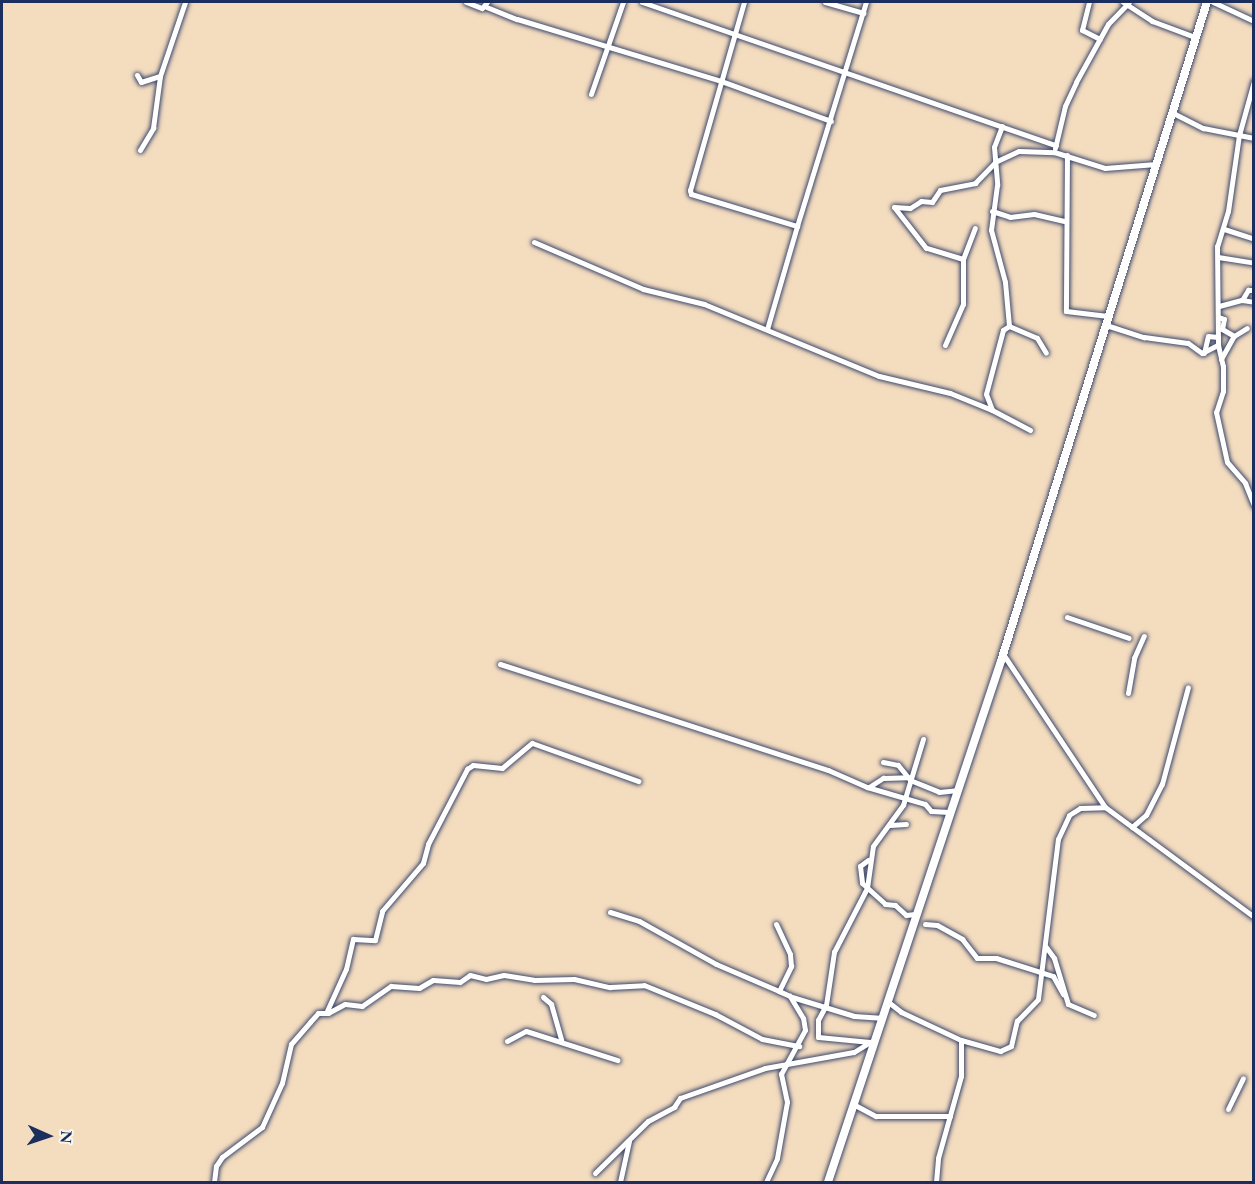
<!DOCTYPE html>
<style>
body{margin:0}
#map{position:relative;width:1255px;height:1184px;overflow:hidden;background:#f4dcbf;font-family:"EB Garamond",serif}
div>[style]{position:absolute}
.roads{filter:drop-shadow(0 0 2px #3c496d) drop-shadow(0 0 2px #3c496d)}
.minor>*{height:5px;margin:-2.5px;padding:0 2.5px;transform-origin:2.5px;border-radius:2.5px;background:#fff}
.trunk>*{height:8px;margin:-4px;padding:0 4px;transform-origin:4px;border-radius:4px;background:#fff}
span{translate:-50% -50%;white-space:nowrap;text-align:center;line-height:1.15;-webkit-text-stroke:4.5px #fbf7ec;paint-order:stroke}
.frame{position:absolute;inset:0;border:3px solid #1b2f5e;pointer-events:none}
.north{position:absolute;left:18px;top:1106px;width:60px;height:60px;-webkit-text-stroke:4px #fbf7ec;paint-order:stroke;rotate:93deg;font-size:16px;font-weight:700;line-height:24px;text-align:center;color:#1b2f5e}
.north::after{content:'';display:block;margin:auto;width:21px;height:27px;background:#1b2f5e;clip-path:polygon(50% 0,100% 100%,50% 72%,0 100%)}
</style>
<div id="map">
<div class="roads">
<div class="minor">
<div style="left:466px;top:2px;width:17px;rotate:21deg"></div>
<div style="left:482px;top:8px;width:8px;rotate:-50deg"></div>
<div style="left:642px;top:2px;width:438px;rotate:19.1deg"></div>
<div style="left:744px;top:2px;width:196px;rotate:106deg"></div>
<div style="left:690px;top:190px;width:4px;rotate:76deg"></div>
<div style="left:691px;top:194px;width:111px;rotate:16.8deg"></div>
<div style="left:797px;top:226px;width:107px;rotate:106.2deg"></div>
<div style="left:825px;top:2px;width:40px;rotate:16deg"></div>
<div style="left:1089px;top:2px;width:29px;rotate:104deg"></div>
<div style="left:1082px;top:30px;width:20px;rotate:27deg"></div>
<div style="left:1123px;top:2px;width:35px;rotate:33deg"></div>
<div style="left:1152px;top:21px;width:46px;rotate:20.4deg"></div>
<div style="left:1213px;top:2px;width:45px;rotate:24.9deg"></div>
<div style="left:484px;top:6px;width:35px;rotate:22deg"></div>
<div style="left:517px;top:19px;width:213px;rotate:16.9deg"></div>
<div style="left:721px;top:81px;width:117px;rotate:20deg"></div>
<div style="left:137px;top:75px;width:8px;rotate:60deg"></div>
<div style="left:141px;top:82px;width:20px;rotate:-18deg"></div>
<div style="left:1254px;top:81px;width:56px;rotate:105.5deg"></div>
<div style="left:1239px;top:135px;width:77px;rotate:98.2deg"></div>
<div style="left:1228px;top:211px;width:37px;rotate:107deg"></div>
<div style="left:1217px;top:246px;width:99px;rotate:89.4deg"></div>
<div style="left:1218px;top:345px;width:22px;rotate:77deg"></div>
<div style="left:1223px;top:366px;width:25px;rotate:90deg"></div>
<div style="left:1223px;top:391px;width:22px;rotate:108deg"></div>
<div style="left:1216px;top:412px;width:51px;rotate:77.6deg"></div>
<div style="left:1227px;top:462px;width:28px;rotate:49deg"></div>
<div style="left:1245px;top:483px;width:24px;rotate:68deg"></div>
<div style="left:591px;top:94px;width:97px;rotate:-70.8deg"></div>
<div style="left:1171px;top:112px;width:36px;rotate:27deg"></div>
<div style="left:1203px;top:128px;width:52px;rotate:11.1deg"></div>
<div style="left:1002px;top:126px;width:22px;rotate:111deg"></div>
<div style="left:994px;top:147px;width:38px;rotate:85deg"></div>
<div style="left:997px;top:185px;width:45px;rotate:97.6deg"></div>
<div style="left:991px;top:230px;width:54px;rotate:74.9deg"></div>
<div style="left:1005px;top:282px;width:44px;rotate:84.8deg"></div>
<div style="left:1009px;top:326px;width:7px;rotate:146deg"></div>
<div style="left:1003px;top:330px;width:66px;rotate:104.9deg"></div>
<div style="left:986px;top:394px;width:17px;rotate:69deg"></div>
<div style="left:992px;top:410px;width:43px;rotate:27.8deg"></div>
<div style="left:1055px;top:148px;width:43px;rotate:-76.6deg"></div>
<div style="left:1065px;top:106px;width:26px;rotate:-65deg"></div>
<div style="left:1076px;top:82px;width:66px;rotate:-61.1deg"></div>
<div style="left:1108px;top:24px;width:30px;rotate:-46deg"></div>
<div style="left:140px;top:150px;width:26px;rotate:-59deg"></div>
<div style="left:153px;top:128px;width:52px;rotate:-82.3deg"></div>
<div style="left:160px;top:76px;width:78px;rotate:-71.3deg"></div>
<div style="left:1067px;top:155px;width:156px;rotate:90.4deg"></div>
<div style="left:1066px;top:311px;width:42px;rotate:6.8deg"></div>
<div style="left:992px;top:211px;width:19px;rotate:18deg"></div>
<div style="left:1010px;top:217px;width:24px;rotate:-7deg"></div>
<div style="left:1034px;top:214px;width:32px;rotate:13deg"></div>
<div style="left:797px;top:226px;width:234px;rotate:-72.9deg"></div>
<div style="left:1224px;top:229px;width:32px;rotate:18deg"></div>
<div style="left:534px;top:242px;width:119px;rotate:23.3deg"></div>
<div style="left:643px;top:289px;width:63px;rotate:13.8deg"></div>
<div style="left:704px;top:304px;width:189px;rotate:22.4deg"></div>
<div style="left:879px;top:376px;width:73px;rotate:13.5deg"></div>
<div style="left:950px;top:393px;width:45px;rotate:22deg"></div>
<div style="left:1218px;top:257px;width:36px;rotate:9deg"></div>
<div style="left:963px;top:259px;width:39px;rotate:-163deg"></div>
<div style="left:926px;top:248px;width:52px;rotate:-128deg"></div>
<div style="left:894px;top:207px;width:16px;rotate:4deg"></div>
<div style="left:910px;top:208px;width:13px;rotate:-32deg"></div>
<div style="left:921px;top:201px;width:11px;rotate:5deg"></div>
<div style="left:932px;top:202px;width:14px;rotate:-56deg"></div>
<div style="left:940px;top:190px;width:36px;rotate:-11deg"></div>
<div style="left:975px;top:183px;width:29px;rotate:-46deg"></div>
<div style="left:995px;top:162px;width:26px;rotate:-25deg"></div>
<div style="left:1019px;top:151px;width:35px;rotate:2deg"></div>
<div style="left:1054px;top:152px;width:53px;rotate:17.4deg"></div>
<div style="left:1105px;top:168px;width:51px;rotate:-4.5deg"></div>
<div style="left:1242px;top:300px;width:12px;rotate:9deg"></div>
<div style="left:1219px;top:306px;width:24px;rotate:-15deg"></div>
<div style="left:1242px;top:300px;width:12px;rotate:-59deg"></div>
<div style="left:1248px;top:290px;width:6px"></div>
<div style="left:1218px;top:317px;width:6px;rotate:18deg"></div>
<div style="left:1224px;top:319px;width:10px;rotate:101deg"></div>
<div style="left:1222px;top:329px;width:14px;rotate:30deg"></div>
<div style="left:1106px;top:325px;width:40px;rotate:18deg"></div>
<div style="left:1144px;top:337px;width:44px;rotate:7.8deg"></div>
<div style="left:1188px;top:343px;width:17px;rotate:36deg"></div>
<div style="left:1202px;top:353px;width:18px;rotate:-27deg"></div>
<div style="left:1009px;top:326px;width:30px;rotate:23deg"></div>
<div style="left:1037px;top:338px;width:17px;rotate:59deg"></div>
<div style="left:945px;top:345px;width:45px;rotate:-66.3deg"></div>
<div style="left:963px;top:304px;width:45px;rotate:-90deg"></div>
<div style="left:963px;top:259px;width:33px;rotate:-69deg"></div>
<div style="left:1204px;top:353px;width:17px;rotate:-77deg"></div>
<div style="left:1208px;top:336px;width:10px;rotate:6deg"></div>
<div style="left:1221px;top:359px;width:26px;rotate:-61deg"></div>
<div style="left:1234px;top:336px;width:15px;rotate:-32deg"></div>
<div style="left:1067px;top:617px;width:65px;rotate:18.7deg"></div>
<div style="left:1003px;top:654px;width:184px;rotate:56.3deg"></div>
<div style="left:1105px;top:807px;width:185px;rotate:36.4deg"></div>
<div style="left:500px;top:664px;width:345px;rotate:17.9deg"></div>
<div style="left:828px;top:770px;width:43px;rotate:23.6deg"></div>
<div style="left:867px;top:787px;width:60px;rotate:16.3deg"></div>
<div style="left:925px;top:804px;width:9px;rotate:49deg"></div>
<div style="left:931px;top:811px;width:18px;rotate:3deg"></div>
<div style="left:1128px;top:693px;width:36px;rotate:-80deg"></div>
<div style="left:1134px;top:658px;width:24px;rotate:-66deg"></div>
<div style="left:883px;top:762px;width:15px;rotate:11deg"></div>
<div style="left:898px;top:765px;width:19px;rotate:51deg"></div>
<div style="left:910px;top:780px;width:31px;rotate:22deg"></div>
<div style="left:939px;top:792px;width:18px;rotate:-6deg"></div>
<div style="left:869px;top:787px;width:17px;rotate:-33deg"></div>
<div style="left:883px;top:778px;width:25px;rotate:-2deg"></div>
<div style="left:890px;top:825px;width:16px;rotate:-4deg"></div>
<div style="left:1132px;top:827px;width:18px;rotate:-41deg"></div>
<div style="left:1146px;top:815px;width:35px;rotate:-63deg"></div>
<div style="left:1162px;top:784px;width:100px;rotate:-75deg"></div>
<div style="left:868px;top:860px;width:10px;rotate:143deg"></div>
<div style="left:860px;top:866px;width:17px;rotate:83deg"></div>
<div style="left:862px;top:883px;width:31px;rotate:42deg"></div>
<div style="left:885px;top:904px;width:10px;rotate:6deg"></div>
<div style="left:895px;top:905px;width:15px;rotate:42deg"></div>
<div style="left:906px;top:915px;width:9px;rotate:-6deg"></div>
<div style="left:610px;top:912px;width:30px;rotate:17deg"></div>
<div style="left:639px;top:921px;width:88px;rotate:29.2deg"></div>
<div style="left:716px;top:964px;width:69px;rotate:23.2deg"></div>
<div style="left:925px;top:924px;width:12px;rotate:5deg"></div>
<div style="left:937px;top:925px;width:29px;rotate:29deg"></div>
<div style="left:962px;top:939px;width:24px;rotate:52deg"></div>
<div style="left:977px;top:958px;width:19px"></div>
<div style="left:996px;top:958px;width:60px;rotate:17.5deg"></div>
<div style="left:1053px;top:976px;width:21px;rotate:61deg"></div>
<div style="left:1046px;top:947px;width:14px;rotate:54deg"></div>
<div style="left:1054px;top:958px;width:48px;rotate:73.1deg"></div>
<div style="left:1068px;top:1004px;width:28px;rotate:23deg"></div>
<div style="left:543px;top:997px;width:11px;rotate:41deg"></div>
<div style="left:551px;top:1004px;width:37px;rotate:74deg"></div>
<div style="left:792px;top:997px;width:65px;rotate:17deg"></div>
<div style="left:854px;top:1016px;width:26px;rotate:4deg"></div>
<div style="left:887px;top:1001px;width:18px;rotate:38deg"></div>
<div style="left:901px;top:1012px;width:66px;rotate:25deg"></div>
<div style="left:961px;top:1040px;width:41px;rotate:15.8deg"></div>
<div style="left:1000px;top:1051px;width:12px;rotate:-24deg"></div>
<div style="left:1011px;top:1046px;width:26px;rotate:-77deg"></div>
<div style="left:1017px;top:1021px;width:30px;rotate:-46deg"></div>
<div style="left:1038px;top:999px;width:161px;rotate:-82.9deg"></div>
<div style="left:1058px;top:839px;width:26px;rotate:-65deg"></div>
<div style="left:1069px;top:815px;width:13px;rotate:-32deg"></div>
<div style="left:1080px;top:808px;width:25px;rotate:-2deg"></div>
<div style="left:326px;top:1013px;width:48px;rotate:-65.6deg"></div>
<div style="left:346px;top:969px;width:31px;rotate:-77deg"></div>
<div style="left:353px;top:939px;width:22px;rotate:3deg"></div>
<div style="left:375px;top:940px;width:30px;rotate:-76deg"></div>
<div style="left:382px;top:911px;width:63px;rotate:-49.5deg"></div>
<div style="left:423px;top:863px;width:20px;rotate:-75deg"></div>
<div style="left:428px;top:844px;width:85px;rotate:-62.5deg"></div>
<div style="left:467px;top:769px;width:7px;rotate:-34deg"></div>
<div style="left:473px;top:765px;width:29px;rotate:6deg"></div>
<div style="left:502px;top:768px;width:39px;rotate:-40deg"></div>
<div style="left:532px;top:743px;width:113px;rotate:19.7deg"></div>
<div style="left:507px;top:1041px;width:21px;rotate:-28deg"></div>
<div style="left:526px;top:1031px;width:96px;rotate:17.7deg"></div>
<div style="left:870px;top:1042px;width:52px;rotate:-174.5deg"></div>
<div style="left:818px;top:1037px;width:17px;rotate:-90deg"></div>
<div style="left:818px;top:1020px;width:17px;rotate:-62deg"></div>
<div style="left:826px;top:1005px;width:54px;rotate:-81.4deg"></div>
<div style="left:834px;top:952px;width:72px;rotate:-62.7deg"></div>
<div style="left:867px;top:888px;width:42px;rotate:-81.9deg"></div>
<div style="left:873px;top:846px;width:51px;rotate:-53.8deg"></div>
<div style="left:903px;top:805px;width:69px;rotate:-73.1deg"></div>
<div style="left:853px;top:1104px;width:26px;rotate:28deg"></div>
<div style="left:876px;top:1116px;width:74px"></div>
<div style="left:1228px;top:1109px;width:34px;rotate:-64deg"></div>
<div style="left:595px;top:1173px;width:74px;rotate:-44.5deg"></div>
<div style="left:648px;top:1121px;width:30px;rotate:-28deg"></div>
<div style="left:674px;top:1107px;width:11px;rotate:-56deg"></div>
<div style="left:680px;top:1098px;width:90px;rotate:-19.4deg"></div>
<div style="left:765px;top:1068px;width:90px;rotate:-10.2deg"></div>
<div style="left:854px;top:1052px;width:19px;rotate:-32deg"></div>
<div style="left:214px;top:1182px;width:16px;rotate:-83deg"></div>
<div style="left:216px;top:1166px;width:11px;rotate:-56deg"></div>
<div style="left:222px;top:1157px;width:50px;rotate:-36.9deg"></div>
<div style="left:262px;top:1127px;width:48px;rotate:-65.6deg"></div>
<div style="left:282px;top:1083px;width:40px;rotate:-77deg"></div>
<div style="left:291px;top:1044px;width:29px;rotate:-49deg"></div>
<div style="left:310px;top:1022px;width:12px;rotate:-48deg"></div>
<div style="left:318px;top:1013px;width:10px"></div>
<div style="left:328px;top:1013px;width:19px;rotate:-28deg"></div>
<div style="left:345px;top:1004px;width:17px;rotate:7deg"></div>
<div style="left:362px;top:1006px;width:35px;rotate:-35deg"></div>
<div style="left:391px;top:986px;width:28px;rotate:4deg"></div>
<div style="left:419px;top:988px;width:16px;rotate:-30deg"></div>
<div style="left:433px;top:980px;width:27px;rotate:4deg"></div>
<div style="left:460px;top:982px;width:12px;rotate:-35deg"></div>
<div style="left:470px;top:975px;width:16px;rotate:14deg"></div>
<div style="left:486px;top:979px;width:18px;rotate:-13deg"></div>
<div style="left:504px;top:975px;width:30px;rotate:9deg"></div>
<div style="left:534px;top:980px;width:40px;rotate:-1.4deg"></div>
<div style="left:574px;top:979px;width:37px;rotate:13deg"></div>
<div style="left:610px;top:987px;width:34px;rotate:-3deg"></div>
<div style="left:644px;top:985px;width:77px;rotate:22.2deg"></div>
<div style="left:715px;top:1014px;width:53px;rotate:28deg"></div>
<div style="left:762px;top:1039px;width:38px;rotate:11deg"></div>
<div style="left:620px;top:1182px;width:42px;rotate:-77.6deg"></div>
<div style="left:766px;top:1182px;width:26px;rotate:-65deg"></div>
<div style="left:777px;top:1158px;width:57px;rotate:-79.9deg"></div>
<div style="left:787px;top:1102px;width:29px;rotate:-102deg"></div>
<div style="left:781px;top:1074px;width:50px;rotate:-61.4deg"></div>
<div style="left:805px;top:1030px;width:12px;rotate:-99deg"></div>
<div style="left:803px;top:1018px;width:26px;rotate:-121deg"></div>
<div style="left:790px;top:996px;width:12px;rotate:-156deg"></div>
<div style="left:779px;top:991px;width:28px;rotate:-64deg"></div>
<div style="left:791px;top:966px;width:12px;rotate:-95deg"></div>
<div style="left:790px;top:954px;width:33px;rotate:-115deg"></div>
<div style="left:936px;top:1182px;width:24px;rotate:-85deg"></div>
<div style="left:938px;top:1158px;width:85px;rotate:-74.3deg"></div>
<div style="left:961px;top:1076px;width:36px;rotate:-90deg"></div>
</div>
<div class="trunk">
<div style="left:828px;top:1182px;width:549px;rotate:-71.63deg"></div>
<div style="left:1001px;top:661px;width:690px;rotate:-72.64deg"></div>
</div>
</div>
<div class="frame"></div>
<div class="north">N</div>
</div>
